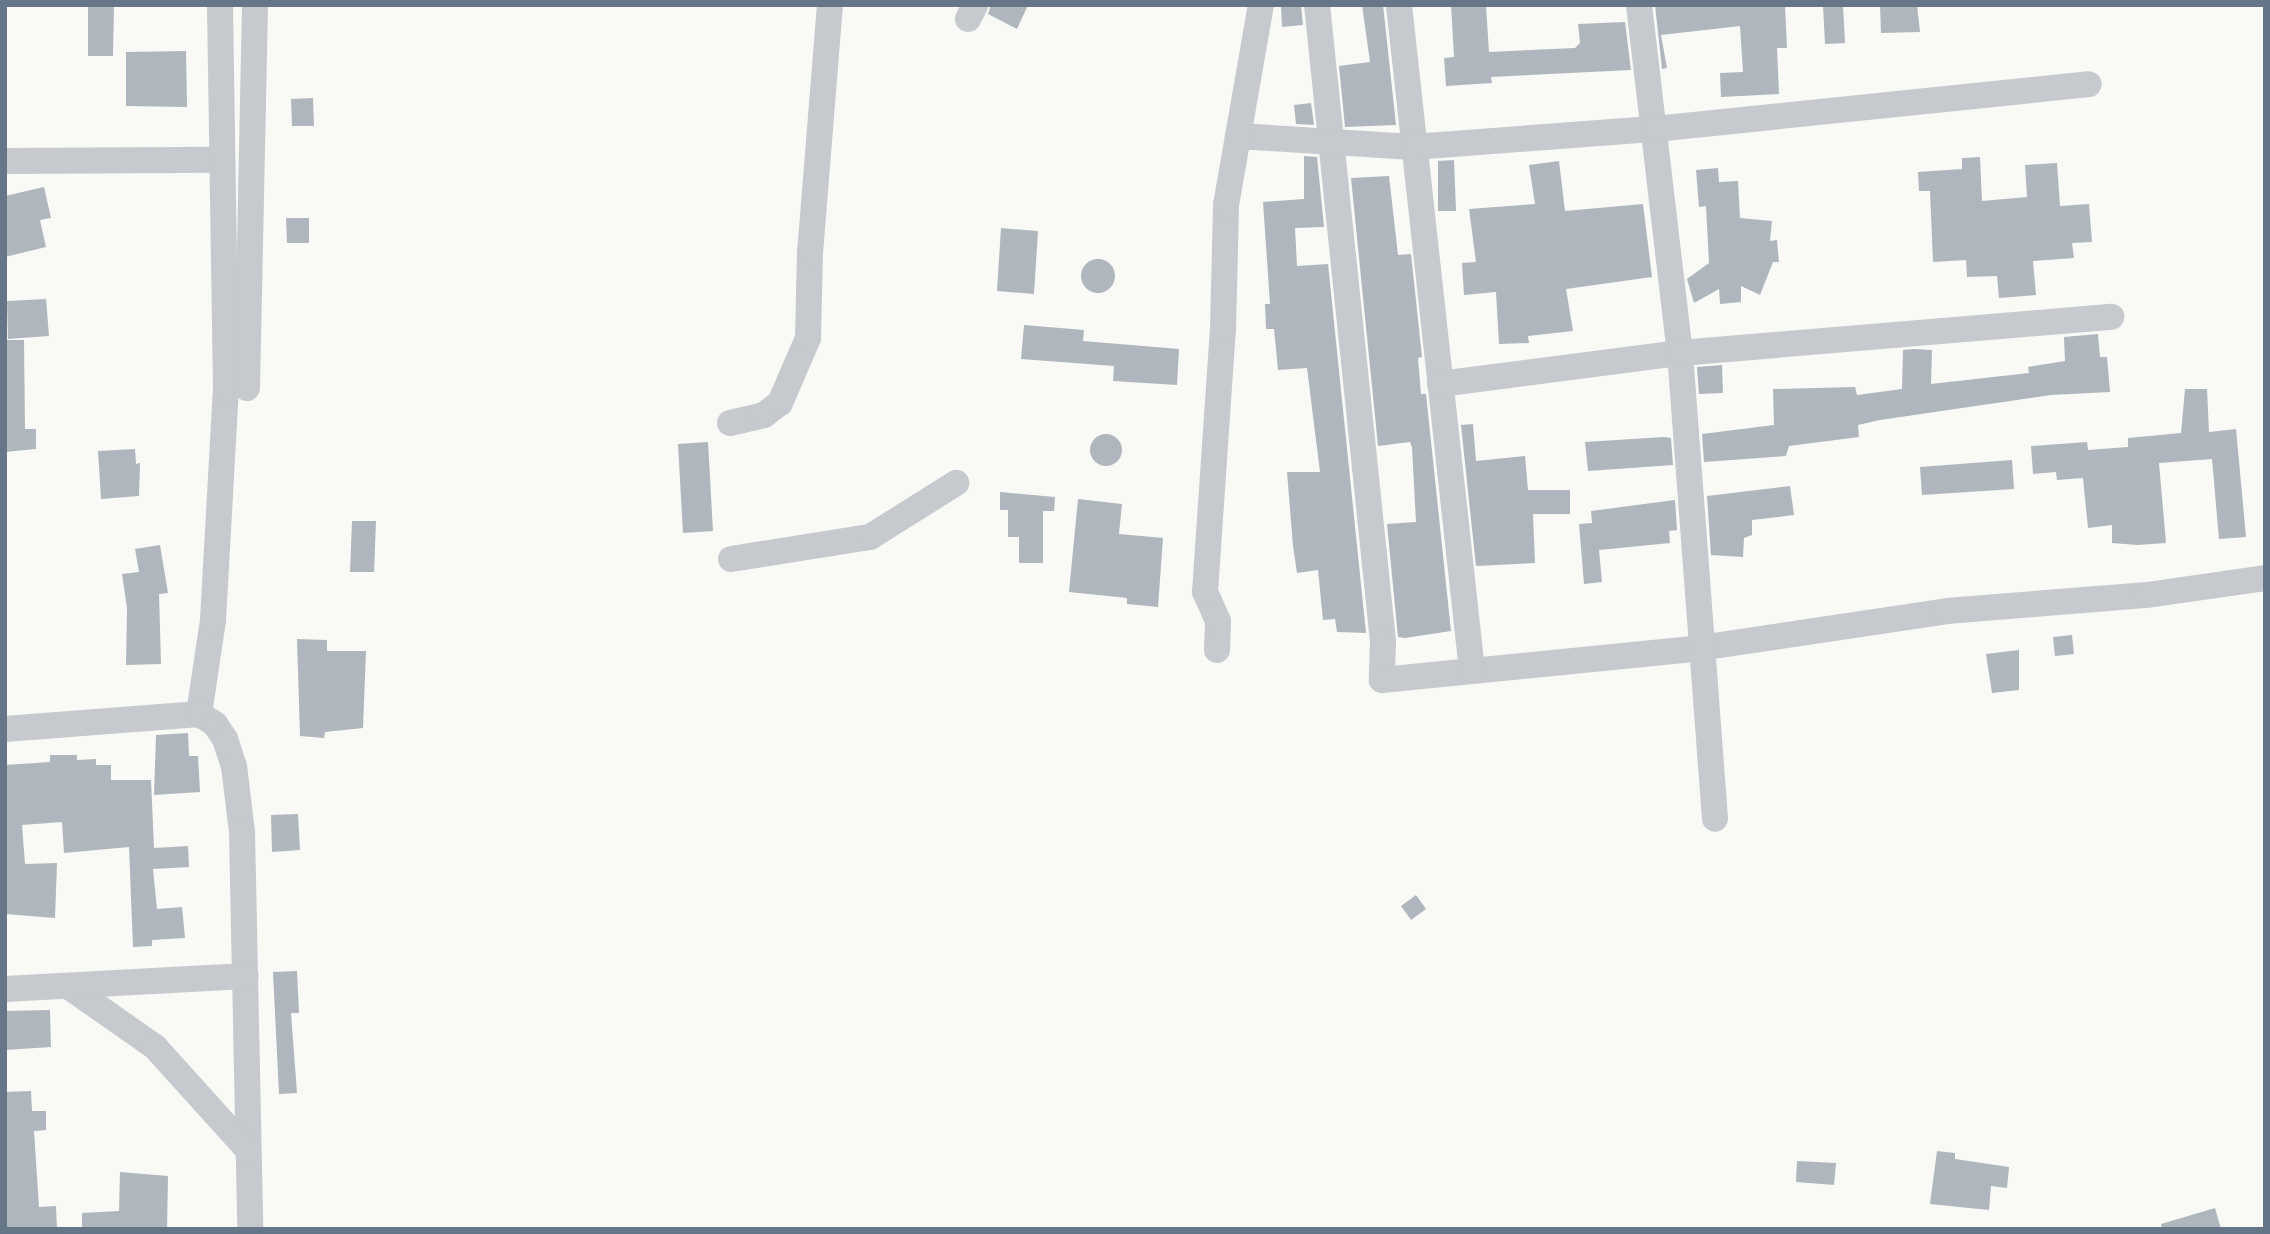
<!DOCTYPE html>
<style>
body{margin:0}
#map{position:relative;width:2270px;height:1234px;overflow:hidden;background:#f9f9f6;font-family:Barlow,sans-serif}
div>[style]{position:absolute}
.building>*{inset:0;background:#afb6bd}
.round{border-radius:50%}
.street>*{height:26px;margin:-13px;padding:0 13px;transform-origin:13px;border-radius:13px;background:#c6c9ce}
span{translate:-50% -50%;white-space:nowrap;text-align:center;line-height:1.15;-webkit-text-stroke:7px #fff;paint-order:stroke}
.frame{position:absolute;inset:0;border:7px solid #667689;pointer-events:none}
</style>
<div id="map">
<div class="building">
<div style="clip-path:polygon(88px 5px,114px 5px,113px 56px,88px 56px)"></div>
<div style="clip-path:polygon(991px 5px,1028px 5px,1017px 29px,988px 14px)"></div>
<div style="clip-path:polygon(1281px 5px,1301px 5px,1303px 25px,1282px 27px)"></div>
<div style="clip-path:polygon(1362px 5px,1383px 5px,1396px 125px,1345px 127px,1339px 66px,1370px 62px)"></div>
<div style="clip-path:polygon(1451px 5px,1486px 5px,1489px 52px,1575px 48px,1580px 43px,1578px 24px,1625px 22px,1631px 70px,1491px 77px,1492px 83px,1446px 86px,1444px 58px,1454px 57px)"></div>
<div style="clip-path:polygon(1655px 5px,1785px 5px,1787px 48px,1777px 48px,1779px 94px,1721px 97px,1720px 73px,1743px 72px,1740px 26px,1661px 35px,1667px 68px,1662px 69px)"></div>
<div style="clip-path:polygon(1823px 5px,1843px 5px,1845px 43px,1825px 44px)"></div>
<div style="clip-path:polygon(1880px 5px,1917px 5px,1920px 32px,1881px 33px)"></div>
<div style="clip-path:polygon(186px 51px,187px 107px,126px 106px,126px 52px)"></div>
<div style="clip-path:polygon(313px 98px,314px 126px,292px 126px,291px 99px)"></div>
<div style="clip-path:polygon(1311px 103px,1314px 125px,1296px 124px,1294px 105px)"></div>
<div style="clip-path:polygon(1304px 156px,1317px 157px,1324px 227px,1295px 228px,1297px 266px,1328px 264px,1366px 633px,1337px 632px,1335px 619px,1323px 620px,1318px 570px,1297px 573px,1293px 546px,1287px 472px,1320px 472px,1307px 368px,1278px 370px,1274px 329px,1266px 329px,1265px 304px,1270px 304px,1263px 202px,1304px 199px)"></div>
<div style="clip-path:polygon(1980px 157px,1982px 201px,2027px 197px,2025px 165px,2057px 163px,2060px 206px,2089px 204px,2092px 242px,2072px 243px,2074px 258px,2033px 261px,2036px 295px,1999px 298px,1997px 276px,1967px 277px,1966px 260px,1933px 262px,1930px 191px,1919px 191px,1918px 172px,1962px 169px,1962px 158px)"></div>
<div style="clip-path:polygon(1454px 160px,1456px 211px,1438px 211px,1438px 161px)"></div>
<div style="clip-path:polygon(1559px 161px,1565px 211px,1643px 204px,1652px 277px,1566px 289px,1573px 331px,1528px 336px,1529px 343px,1499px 344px,1496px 292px,1464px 295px,1462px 263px,1476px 262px,1469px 209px,1535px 204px,1529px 165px)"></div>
<div style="clip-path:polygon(1718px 168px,1719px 182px,1738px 181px,1740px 218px,1772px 221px,1770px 241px,1777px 240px,1779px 262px,1773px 262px,1760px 295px,1741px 286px,1741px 302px,1720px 304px,1719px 289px,1694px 303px,1687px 279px,1709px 263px,1706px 206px,1699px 207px,1696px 170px)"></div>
<div style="clip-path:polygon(1389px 176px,1398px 255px,1411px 254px,1422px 357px,1418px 358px,1421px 394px,1426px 394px,1451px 631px,1405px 638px,1398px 637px,1387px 524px,1416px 522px,1412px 447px,1410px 442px,1378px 446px,1351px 178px)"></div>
<div style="clip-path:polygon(44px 187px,51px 218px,40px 220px,46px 247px,5px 257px,5px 196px)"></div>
<div style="clip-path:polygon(286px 218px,309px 218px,309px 243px,287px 243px)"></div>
<div style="clip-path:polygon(1001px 228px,1038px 231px,1034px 294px,997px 291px)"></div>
<div class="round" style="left:1081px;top:259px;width:34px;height:34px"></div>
<div style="clip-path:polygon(46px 299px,49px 336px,8px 339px,7px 301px)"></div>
<div style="clip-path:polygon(1024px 325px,1084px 330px,1083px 341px,1179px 349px,1177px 385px,1113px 381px,1114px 366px,1021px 359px)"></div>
<div style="clip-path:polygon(2098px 334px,2100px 357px,2107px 357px,2110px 392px,2051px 395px,1880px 420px,1858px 425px,1859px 437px,1789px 446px,1786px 456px,1704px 462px,1702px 434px,1774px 425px,1773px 389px,1855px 387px,1857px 395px,1902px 389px,1903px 350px,1914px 349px,1932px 350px,1931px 384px,2029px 373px,2028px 367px,2065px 361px,2064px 337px)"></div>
<div style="clip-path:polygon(5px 340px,24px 340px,25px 429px,36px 429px,36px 449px,5px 452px)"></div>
<div style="clip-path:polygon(1722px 365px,1723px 393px,1699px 394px,1697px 367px)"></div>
<div style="clip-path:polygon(2185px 389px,2207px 389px,2209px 432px,2236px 429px,2246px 537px,2219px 539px,2212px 459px,2159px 463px,2166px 543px,2137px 545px,2112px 543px,2112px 525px,2088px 528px,2083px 478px,2057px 480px,2056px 472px,2033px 474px,2031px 446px,2087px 442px,2088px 450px,2128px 447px,2128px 438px,2181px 433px)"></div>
<div style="clip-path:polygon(1473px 424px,1476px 461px,1525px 456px,1528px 490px,1570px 490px,1570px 514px,1533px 514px,1535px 563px,1476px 566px,1461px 425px)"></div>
<div class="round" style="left:1090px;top:434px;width:32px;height:32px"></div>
<div style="clip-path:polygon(1664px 437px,1671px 438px,1673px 465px,1588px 471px,1585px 442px)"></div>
<div style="clip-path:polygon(708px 442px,713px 531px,683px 533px,678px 444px)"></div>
<div style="clip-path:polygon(135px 449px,136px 464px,140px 463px,139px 496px,101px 499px,98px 451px)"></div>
<div style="clip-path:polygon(2012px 460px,2014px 489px,1922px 495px,1920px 467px)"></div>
<div style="clip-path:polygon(1790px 486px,1794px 515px,1752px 520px,1752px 535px,1744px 538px,1743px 557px,1711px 555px,1707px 496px)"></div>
<div style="clip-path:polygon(1000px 492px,1055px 497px,1054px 511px,1043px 511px,1043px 563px,1019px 563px,1019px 537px,1008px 537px,1008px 510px,1000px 510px)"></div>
<div style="clip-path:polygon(1078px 499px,1122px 504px,1119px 534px,1163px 538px,1158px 607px,1127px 604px,1127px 598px,1069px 592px)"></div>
<div style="clip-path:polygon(1675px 500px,1677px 530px,1669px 531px,1670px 543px,1599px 550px,1602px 582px,1584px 584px,1579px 524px,1592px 523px,1591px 511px)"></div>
<div style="clip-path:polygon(352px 521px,376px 521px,374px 572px,350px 572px)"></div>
<div style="clip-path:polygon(160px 545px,168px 593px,159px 594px,161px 664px,126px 665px,127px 608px,122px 574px,139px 572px,135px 549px)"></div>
<div style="clip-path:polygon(2072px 635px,2074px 654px,2055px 656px,2053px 637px)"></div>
<div style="clip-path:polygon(297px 639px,327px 640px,327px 651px,366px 651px,363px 728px,325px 732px,324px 738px,300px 736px)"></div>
<div style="clip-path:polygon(2019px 650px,2019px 690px,1992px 693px,1986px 654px)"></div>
<div style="clip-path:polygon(188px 733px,189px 756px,198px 756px,200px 792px,154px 795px,156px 735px)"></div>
<div style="clip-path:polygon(50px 755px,77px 755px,77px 760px,96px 759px,96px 765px,111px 765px,111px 780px,151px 780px,154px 848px,188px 846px,189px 867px,153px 869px,157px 909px,182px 907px,185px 938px,152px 940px,152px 946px,133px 947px,129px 847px,64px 853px,62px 822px,22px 825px,25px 864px,57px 863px,55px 918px,5px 914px,5px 765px,50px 762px)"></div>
<div style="clip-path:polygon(298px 814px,300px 850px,272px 852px,271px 815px)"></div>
<div style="clip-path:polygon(1416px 895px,1426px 909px,1411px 920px,1401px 906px)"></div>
<div style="clip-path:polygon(297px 971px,299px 1013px,291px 1013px,297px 1093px,279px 1094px,273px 972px)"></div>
<div style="clip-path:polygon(50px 1010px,51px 1047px,5px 1050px,5px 1011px)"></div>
<div style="clip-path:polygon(31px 1091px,32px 1111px,46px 1111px,46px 1130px,34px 1131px,39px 1207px,56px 1206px,57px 1229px,5px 1229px,5px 1092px)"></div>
<div style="clip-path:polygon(1937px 1151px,1955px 1153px,1955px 1159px,2009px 1167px,2007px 1188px,1991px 1186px,1989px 1210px,1930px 1204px)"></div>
<div style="clip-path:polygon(1797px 1161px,1836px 1163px,1834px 1185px,1796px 1182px)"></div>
<div style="clip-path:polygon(120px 1172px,168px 1176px,167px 1229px,82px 1229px,82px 1213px,119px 1211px)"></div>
<div style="clip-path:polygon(2215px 1208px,2221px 1229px,2162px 1229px,2161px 1224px)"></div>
</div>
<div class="street">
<div style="left:1317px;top:5px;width:640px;rotate:84.08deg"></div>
<div style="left:1383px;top:642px;width:38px;rotate:92deg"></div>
<div style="left:1382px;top:680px;width:320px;rotate:-5.7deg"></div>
<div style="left:1700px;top:648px;width:250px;rotate:-8.5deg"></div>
<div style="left:1947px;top:611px;width:201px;rotate:-4.6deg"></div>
<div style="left:2147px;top:595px;width:119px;rotate:-8.2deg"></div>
<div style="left:1399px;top:5px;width:669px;rotate:83.74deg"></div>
<div style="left:1639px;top:5px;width:350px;rotate:83.3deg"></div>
<div style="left:1680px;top:353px;width:467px;rotate:85.7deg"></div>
<div style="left:968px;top:19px;width:16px;rotate:-63deg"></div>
<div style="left:1238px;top:136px;width:175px;rotate:3.6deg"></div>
<div style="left:1413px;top:147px;width:243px;rotate:-4.3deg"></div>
<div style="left:1655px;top:129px;width:436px;rotate:-5.9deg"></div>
<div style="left:5px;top:161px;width:217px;rotate:-0.3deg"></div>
<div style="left:1440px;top:384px;width:242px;rotate:-7.4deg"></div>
<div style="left:1680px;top:353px;width:433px;rotate:-4.8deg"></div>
<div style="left:247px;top:388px;width:383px;rotate:-88.8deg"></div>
<div style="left:730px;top:423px;width:35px;rotate:-13deg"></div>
<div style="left:764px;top:415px;width:20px;rotate:-37deg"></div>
<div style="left:780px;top:403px;width:71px;rotate:-66.7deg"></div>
<div style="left:808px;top:338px;width:85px;rotate:-88.7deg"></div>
<div style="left:810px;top:253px;width:249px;rotate:-85.4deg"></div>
<div style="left:731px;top:559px;width:141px;rotate:-9deg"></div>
<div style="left:870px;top:537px;width:102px;rotate:-32.1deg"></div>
<div style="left:1217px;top:650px;width:29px;rotate:-88deg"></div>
<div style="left:1218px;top:621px;width:32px;rotate:-114deg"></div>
<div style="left:1205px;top:592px;width:263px;rotate:-86.1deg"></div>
<div style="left:1223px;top:330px;width:125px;rotate:-88.6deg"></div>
<div style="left:1226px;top:205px;width:203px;rotate:-80.1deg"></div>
<div style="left:199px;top:714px;width:95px;rotate:-81.5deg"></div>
<div style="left:213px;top:620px;width:232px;rotate:-86.8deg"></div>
<div style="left:226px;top:388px;width:383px;rotate:-90.9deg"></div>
<div style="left:5px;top:729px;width:195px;rotate:-4.4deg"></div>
<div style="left:199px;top:714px;width:19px;rotate:32deg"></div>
<div style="left:215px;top:724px;width:18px;rotate:56deg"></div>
<div style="left:225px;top:739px;width:28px;rotate:72deg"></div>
<div style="left:234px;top:766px;width:66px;rotate:83.1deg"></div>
<div style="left:242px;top:832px;width:397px;rotate:88.8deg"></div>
<div style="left:68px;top:986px;width:106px;rotate:35deg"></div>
<div style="left:155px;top:1047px;width:139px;rotate:47.9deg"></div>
<div style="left:5px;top:989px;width:241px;rotate:-3.1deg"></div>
</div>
<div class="frame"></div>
</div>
